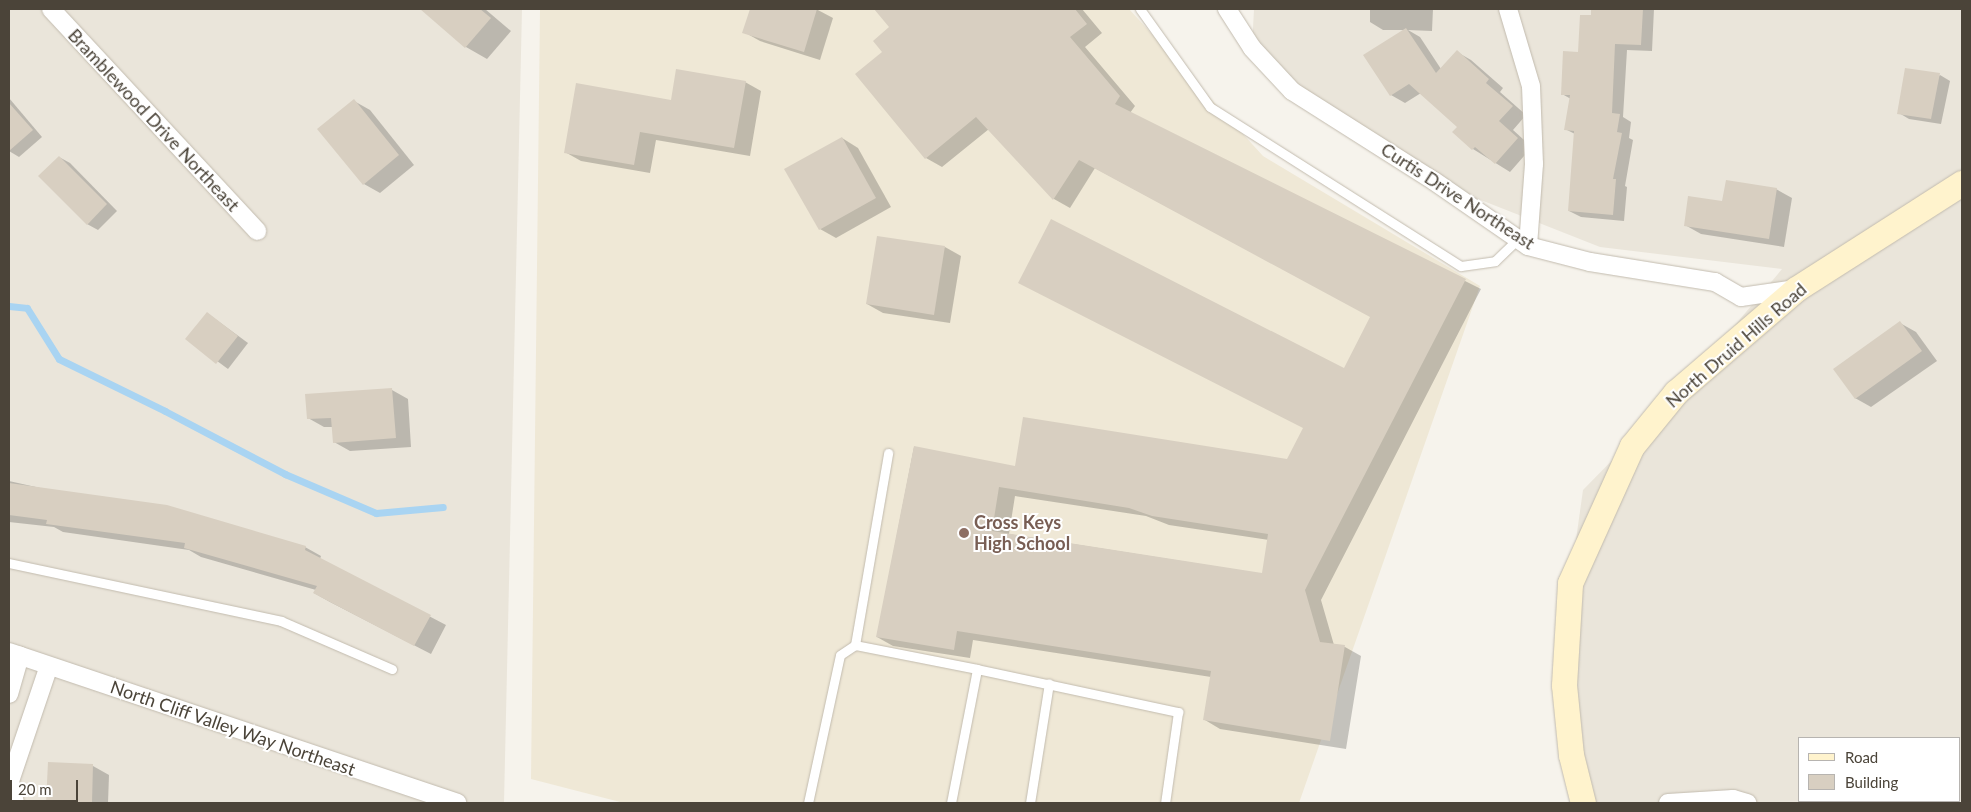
<!DOCTYPE html>
<style>
body{margin:0}
#map{position:relative;width:1971px;height:812px;overflow:hidden;background:#f6f3ec;font-family:Lato,sans-serif}
div>[style]{position:absolute}
.residential>*{inset:0;background:#eae5da}
.education>*{inset:0;background:#efe8d6}
.shadow>*{inset:0;background:#0003}
.stream>*{height:7px;margin:-3.5px;padding:0 3.5px;transform-origin:3.5px;border-radius:3.5px;background:#a9d4f2}
.building>*{inset:0;background:#d8cfc1}
.roads{filter:drop-shadow(0 0 1px #c2bbae) drop-shadow(0 0 1px #c2bbae)}
.lane>*{height:9px;margin:-4.5px;padding:0 4.5px;transform-origin:4.5px;border-radius:4.5px;background:#fff}
.street>*{height:18px;margin:-9px;padding:0 9px;transform-origin:9px;border-radius:9px;background:#fff}
.secondary>*{height:25px;margin:-12.5px;padding:0 12.5px;transform-origin:12.5px;border-radius:12.5px;background:#fff3cd}
.dots>*{width:14px;height:14px;translate:-50% -50%;box-sizing:border-box;border:2px solid #fff;border-radius:50%}
span{translate:-50% -50%;white-space:nowrap;text-align:center;line-height:1.15;-webkit-text-stroke:4px #fff;paint-order:stroke}
.street-label{font-size:18px;color:#4b4439}
.education-label{font-size:18px;color:#785e54;font-weight:700}
.left{translate:0 -50%;text-align:left}
.frame{position:absolute;inset:0;border:10px solid #4b4439;pointer-events:none}
.legend{position:absolute;left:1798px;top:737px;width:162px;height:65px;box-sizing:border-box;background:#fff;border:1px solid #b7b4b0;margin:0;padding:6px 9px;list-style:none;font-size:15px;color:#4b4439}
.legend li{display:flex;align-items:center;gap:10px;height:25px}
.legend b{width:25px;border:1px solid #b7b4b0}
.scale{position:absolute;left:10px;top:780px;width:68px;height:22px;box-sizing:border-box;border:2px solid #4b4439;border-top:0;padding-left:6px;font-size:15px;line-height:18px;white-space:nowrap;color:#4b4439;-webkit-text-stroke:4px #fff;paint-order:stroke}
</style>
<div id="map">
<div class="residential">
<div style="clip-path:polygon(9px 9px,522px 9px,504px 803px,9px 803px)"></div>
<div style="clip-path:polygon(evenodd,1254px 9px,1962px 9px,1962px 185px,1956px 190px,1962px 198px,1962px 803px,1574px 803px,1561px 646px,1583px 490px,1678px 393px,1782px 269px,1600px 247px,1468px 195px,1334px 118px,1252px 48px,1254px 9px,1800px 738px,1960px 738px,1960px 801px,1800px 801px,1800px 738px)"></div>
</div>
<div class="education">
<div style="clip-path:polygon(540px 9px,1129px 9px,1263px 156px,1480px 286px,1299px 803px,624px 803px,531px 779px)"></div>
</div>
<div class="shadow">
<div style="clip-path:polygon(422px 9px,485px 9px,511px 31px,487px 59px,466px 47px)"></div>
<div style="clip-path:polygon(751px 9px,816px 9px,833px 18px,820px 60px,760px 41px,744px 32px)"></div>
<div style="clip-path:polygon(evenodd,876px 9px,1082px 9px,1102px 33px,1085px 47px,1135px 106px,1130px 113px,1481px 289px,1321px 600px,1334px 645px,1345px 647px,1361px 656px,1346px 749px,1220px 729px,1205px 720px,1211px 677px,973px 640px,970px 658px,893px 646px,877px 637px,914px 447px,1016px 468px,1288px 460px,1344px 370px,1372px 317px,1095px 168px,1070px 208px,1054px 199px,989px 129px,942px 167px,926px 158px,884px 52px,891px 27px,876px 9px,1015px 496px,1146px 516px,1169px 525px,1269px 540px,1263px 574px,1009px 534px,1015px 496px)"></div>
<div style="clip-path:polygon(1370px 9px,1433px 9px,1432px 31px,1408px 30px,1420px 37px,1441px 69px,1457px 52px,1471px 60px,1503px 88px,1500px 92px,1526px 115px,1513px 130px,1532px 147px,1510px 172px,1473px 149px,1458px 127px,1421px 93px,1405px 103px,1391px 95px,1404px 30px,1383px 30px,1370px 22px)"></div>
<div style="clip-path:polygon(1593px 9px,1654px 9px,1652px 51px,1627px 50px,1623px 117px,1631px 122px,1629px 138px,1633px 140px,1625px 186px,1627px 187px,1624px 221px,1581px 217px,1569px 211px,1575px 134px,1565px 129px,1571px 99px,1562px 94px,1579px 53px)"></div>
<div style="clip-path:polygon(1940px 75px,1950px 81px,1941px 124px,1909px 119px,1899px 113px)"></div>
<div style="clip-path:polygon(745px 82px,761px 91px,750px 156px,656px 140px,650px 173px,581px 161px,565px 152px,672px 101px)"></div>
<div style="clip-path:polygon(9px 98px,42px 137px,19px 157px,9px 151px)"></div>
<div style="clip-path:polygon(354px 101px,370px 110px,414px 165px,380px 193px,364px 184px)"></div>
<div style="clip-path:polygon(842px 138px,858px 148px,891px 207px,836px 238px,820px 229px)"></div>
<div style="clip-path:polygon(59px 157px,70px 163px,117px 211px,98px 230px,87px 224px)"></div>
<div style="clip-path:polygon(1776px 189px,1792px 198px,1784px 247px,1701px 234px,1685px 225px,1723px 203px)"></div>
<div style="clip-path:polygon(945px 247px,961px 256px,950px 323px,883px 313px,867px 304px)"></div>
<div style="clip-path:polygon(207px 313px,248px 343px,228px 369px,187px 339px)"></div>
<div style="clip-path:polygon(1900px 323px,1916px 332px,1937px 361px,1871px 407px,1855px 398px)"></div>
<div style="clip-path:polygon(392px 390px,408px 399px,411px 447px,350px 451px,334px 442px,333px 427px,324px 427px,308px 418px,306px 395px)"></div>
<div style="clip-path:polygon(9px 481px,305px 547px,321px 556px,320px 559px,446px 625px,431px 654px,330px 602px,314px 593px,316px 590px,201px 557px,189px 550px,63px 532px,54px 527px,9px 522px)"></div>
<div style="clip-path:polygon(49px 764px,93px 766px,109px 775px,108px 803px,47px 803px)"></div>
</div>
<div class="stream">
<div style="left:9px;top:306px;width:18px;rotate:6deg"></div>
<div style="left:27px;top:308px;width:60px;rotate:57.9deg"></div>
<div style="left:59px;top:359px;width:118px;rotate:26.1deg"></div>
<div style="left:165px;top:411px;width:136px;rotate:27.7deg"></div>
<div style="left:285px;top:474px;width:99px;rotate:23.2deg"></div>
<div style="left:376px;top:513px;width:67px;rotate:-5.1deg"></div>
</div>
<div class="building">
<div style="clip-path:polygon(420px 9px,480px 9px,491px 18px,465px 48px)"></div>
<div style="clip-path:polygon(750px 9px,817px 9px,804px 52px,742px 33px)"></div>
<div style="clip-path:polygon(evenodd,874px 9px,1075px 9px,1087px 24px,1070px 37px,1120px 96px,1115px 104px,1466px 279px,1305px 590px,1320px 642px,1345px 645px,1330px 741px,1203px 720px,1211px 671px,957px 631px,954px 650px,876px 637px,914px 446px,1015px 466px,1023px 417px,1287px 459px,1303px 428px,1018px 283px,1051px 219px,1344px 368px,1370px 317px,1079px 160px,1053px 200px,976px 117px,925px 159px,855px 74px,882px 52px,873px 41px,889px 27px,874px 9px,999px 487px,1129px 508px,1152px 516px,1268px 534px,1262px 573px,992px 531px,999px 487px)"></div>
<div style="clip-path:polygon(1591px 9px,1643px 9px,1641px 45px,1615px 44px,1612px 113px,1620px 114px,1617px 132px,1622px 133px,1613px 179px,1616px 179px,1613px 215px,1568px 211px,1574px 131px,1564px 130px,1570px 95px,1561px 95px,1563px 51px,1578px 52px,1580px 15px,1591px 15px)"></div>
<div style="clip-path:polygon(1406px 28px,1436px 73px,1457px 50px,1489px 79px,1486px 83px,1513px 106px,1499px 121px,1518px 138px,1495px 164px,1475px 147px,1472px 150px,1452px 132px,1457px 127px,1409px 84px,1390px 96px,1363px 55px)"></div>
<div style="clip-path:polygon(1905px 68px,1940px 73px,1931px 119px,1897px 114px)"></div>
<div style="clip-path:polygon(676px 69px,746px 81px,734px 148px,640px 132px,634px 165px,564px 153px,576px 83px,671px 100px)"></div>
<div style="clip-path:polygon(354px 99px,399px 155px,363px 185px,317px 129px)"></div>
<div style="clip-path:polygon(9px 103px,33px 130px,9px 151px)"></div>
<div style="clip-path:polygon(842px 137px,876px 198px,819px 230px,784px 169px)"></div>
<div style="clip-path:polygon(59px 156px,107px 204px,87px 225px,38px 176px)"></div>
<div style="clip-path:polygon(1726px 180px,1777px 188px,1769px 239px,1684px 226px,1688px 196px,1722px 201px)"></div>
<div style="clip-path:polygon(877px 236px,945px 246px,934px 315px,866px 304px)"></div>
<div style="clip-path:polygon(207px 312px,238px 336px,216px 364px,185px 339px)"></div>
<div style="clip-path:polygon(1900px 321px,1922px 351px,1855px 399px,1833px 369px)"></div>
<div style="clip-path:polygon(392px 388px,396px 438px,333px 443px,331px 418px,307px 419px,305px 394px)"></div>
<div style="clip-path:polygon(9px 483px,167px 505px,306px 546px,305px 550px,431px 615px,414px 646px,313px 593px,317px 586px,184px 548px,185px 543px,46px 524px,47px 520px,9px 515px)"></div>
<div style="clip-path:polygon(48px 762px,93px 764px,92px 803px,46px 803px)"></div>
</div>
<div class="roads">
<div class="lane">
<div style="left:1140px;top:9px;width:120px;rotate:54.5deg"></div>
<div style="left:1210px;top:107px;width:297px;rotate:32.4deg"></div>
<div style="left:1461px;top:266px;width:34px;rotate:-8deg"></div>
<div style="left:1495px;top:261px;width:32px;rotate:-44deg"></div>
<div style="left:9px;top:563px;width:278px;rotate:12deg"></div>
<div style="left:281px;top:621px;width:121px;rotate:23.4deg"></div>
<div style="left:855px;top:645px;width:124px;rotate:11.1deg"></div>
<div style="left:808px;top:803px;width:151px;rotate:-77.8deg"></div>
<div style="left:840px;top:655px;width:18px;rotate:-34deg"></div>
<div style="left:855px;top:645px;width:195px;rotate:-80.2deg"></div>
<div style="left:951px;top:803px;width:136px;rotate:-79deg"></div>
<div style="left:977px;top:669px;width:206px;rotate:12.1deg"></div>
<div style="left:1178px;top:712px;width:92px;rotate:98.1deg"></div>
<div style="left:1030px;top:803px;width:121px;rotate:-81deg"></div>
</div>
<div class="street">
<div style="left:51px;top:9px;width:303px;rotate:47.1deg"></div>
<div style="left:1227px;top:9px;width:46px;rotate:57.3deg"></div>
<div style="left:1252px;top:48px;width:59px;rotate:47.1deg"></div>
<div style="left:1292px;top:91px;width:168px;rotate:32.4deg"></div>
<div style="left:1434px;top:181px;width:114px;rotate:34.7deg"></div>
<div style="left:1528px;top:246px;width:64px;rotate:14.5deg"></div>
<div style="left:1590px;top:262px;width:127px;rotate:9.1deg"></div>
<div style="left:1715px;top:282px;width:30px;rotate:30deg"></div>
<div style="left:1741px;top:297px;width:56px;rotate:-8.3deg"></div>
<div style="left:1508px;top:9px;width:80px;rotate:73.4deg"></div>
<div style="left:1531px;top:86px;width:78px;rotate:87.8deg"></div>
<div style="left:1534px;top:164px;width:82px;rotate:94.2deg"></div>
<div style="left:9px;top:652px;width:473px;rotate:18.6deg"></div>
<div style="left:9px;top:694px;width:40px;rotate:-74deg"></div>
<div style="left:9px;top:777px;width:27px;rotate:77deg"></div>
<div style="left:11px;top:778px;width:118px;rotate:-71.3deg"></div>
<div style="left:1668px;top:803px;width:65px;rotate:-3.5deg"></div>
<div style="left:1733px;top:799px;width:15px;rotate:16deg"></div>
</div>
<div class="secondary">
<div style="left:1583px;top:803px;width:49px;rotate:-104deg"></div>
<div style="left:1571px;top:755px;width:70px;rotate:-95.7deg"></div>
<div style="left:1564px;top:685px;width:102px;rotate:-86.6deg"></div>
<div style="left:1570px;top:583px;width:150px;rotate:-65.7deg"></div>
<div style="left:1632px;top:446px;width:70px;rotate:-50.8deg"></div>
<div style="left:1676px;top:392px;width:158px;rotate:-40.6deg"></div>
<div style="left:1796px;top:289px;width:197px;rotate:-32.6deg"></div>
</div>
</div>
<div class="dots">
<div style="left:964px;top:533px;background:#8d6e63"></div>
</div>
<div class="street-label">
<span style="left:154px;top:120px;rotate:47deg">Bramblewood Drive Northeast</span>
<span style="left:1458px;top:196px;rotate:33deg">Curtis Drive Northeast</span>
<span style="left:1736px;top:345px;rotate:-41deg">North Druid Hills Road</span>
<span style="left:233px;top:728px;rotate:19deg">North Cliff Valley Way Northeast</span>
</div>
<div class="education-label">
<span class="left" style="left:974px;top:533px">Cross Keys<br>High School</span>
</div>
<div class="frame"></div>
<ul class="legend">
<li><b style="height:6px;background:#fff3cd"></b>Road</li>
<li><b style="height:14px;background:#d8cfc1"></b>Building</li>
</ul>
<div class="scale">20 m</div>
</div>
